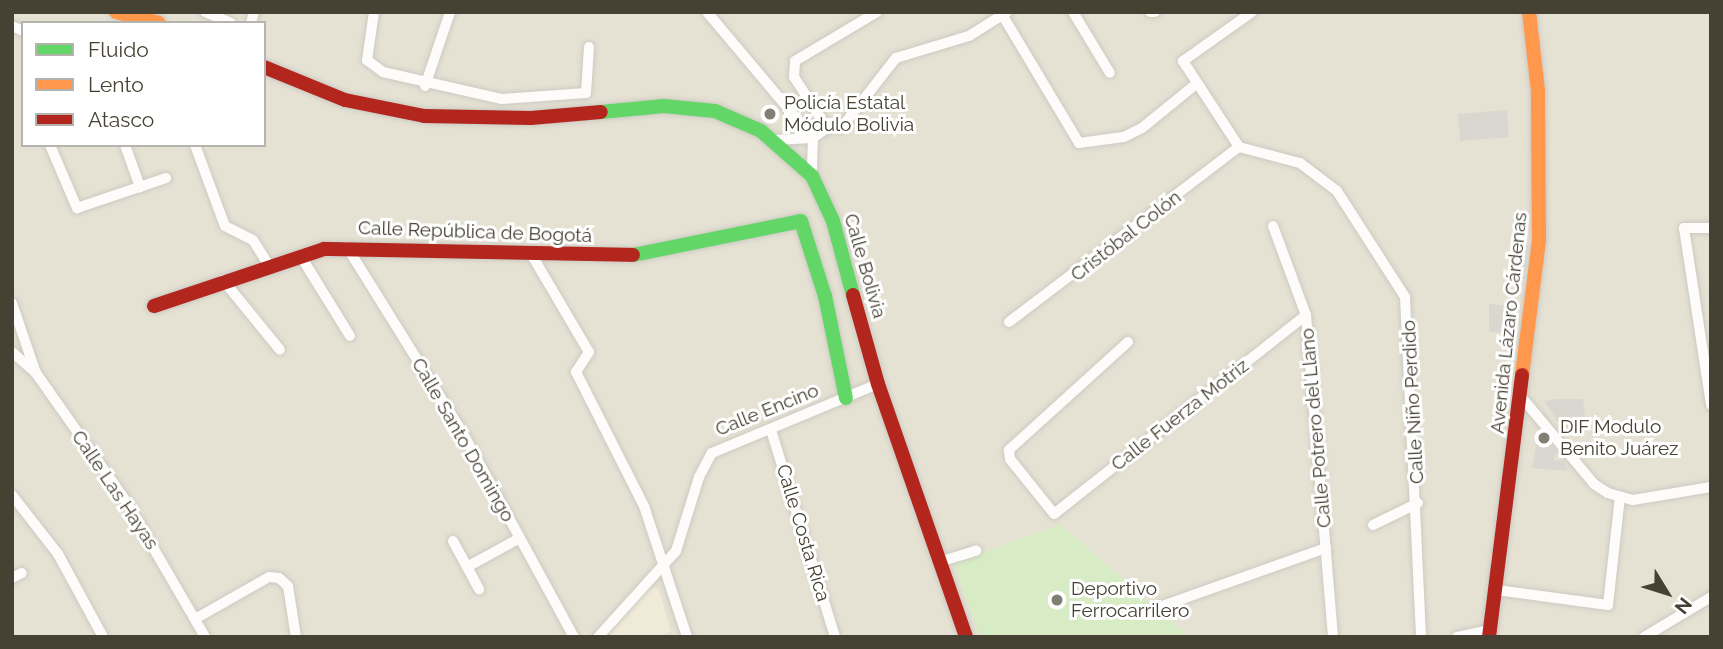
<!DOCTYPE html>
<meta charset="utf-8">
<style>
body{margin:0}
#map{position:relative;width:1723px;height:649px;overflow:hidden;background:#f0eee6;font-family:Raleway,sans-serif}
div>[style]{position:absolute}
.residential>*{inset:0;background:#e5e1d3}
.education>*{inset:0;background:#efebd8}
.green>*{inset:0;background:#d7ecc4}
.building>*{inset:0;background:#d9d7cf}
.roads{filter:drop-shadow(0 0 2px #cccac2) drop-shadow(0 0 2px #cccac2)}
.street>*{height:10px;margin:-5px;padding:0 5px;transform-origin:5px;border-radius:5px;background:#fdfcfb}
.fast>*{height:14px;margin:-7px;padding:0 7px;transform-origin:7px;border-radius:7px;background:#63d668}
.slow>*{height:14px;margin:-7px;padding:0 7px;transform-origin:7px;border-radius:7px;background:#ff974d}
.jam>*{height:14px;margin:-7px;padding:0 7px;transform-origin:7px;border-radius:7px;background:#b3261e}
.dots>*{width:19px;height:19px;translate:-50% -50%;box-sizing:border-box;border:4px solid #fff;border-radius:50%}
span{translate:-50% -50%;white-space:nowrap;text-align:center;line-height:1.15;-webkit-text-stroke:6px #fff;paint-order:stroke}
.poi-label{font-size:19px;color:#454133}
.left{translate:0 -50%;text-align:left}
.street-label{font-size:19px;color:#454133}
.frame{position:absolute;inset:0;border:14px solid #454133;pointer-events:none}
.legend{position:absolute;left:21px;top:21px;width:245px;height:126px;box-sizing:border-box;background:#fff;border:2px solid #b5b3ad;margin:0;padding:9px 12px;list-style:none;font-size:21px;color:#454133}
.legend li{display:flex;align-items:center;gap:14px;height:35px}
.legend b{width:35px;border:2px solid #b5b3ad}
.north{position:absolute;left:1632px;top:558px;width:70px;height:70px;-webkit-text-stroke:5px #fff;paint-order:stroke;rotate:128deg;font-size:19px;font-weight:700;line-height:28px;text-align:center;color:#454133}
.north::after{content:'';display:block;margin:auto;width:24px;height:32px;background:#454133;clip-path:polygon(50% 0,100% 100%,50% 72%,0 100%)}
</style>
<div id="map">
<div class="residential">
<div style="clip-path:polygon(evenodd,12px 12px,1711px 12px,1711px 637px,12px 637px,12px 12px,23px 23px,264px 23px,264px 145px,23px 145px,23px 23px)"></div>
</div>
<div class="education">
<div style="clip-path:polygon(652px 586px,659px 590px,671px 631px,657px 637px,602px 637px)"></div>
</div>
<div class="green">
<div style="clip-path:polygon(1060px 524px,1189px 637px,980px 637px,954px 564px)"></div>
</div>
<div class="building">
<div style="clip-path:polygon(1507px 110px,1509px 137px,1460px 141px,1458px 114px)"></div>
<div style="clip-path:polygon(1513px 242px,1528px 243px,1524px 279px,1510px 278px)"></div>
<div style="clip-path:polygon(1489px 304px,1518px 307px,1515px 332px,1489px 332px)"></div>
<div style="clip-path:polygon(1558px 399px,1583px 399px,1586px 427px,1565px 432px,1544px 401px)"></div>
<div style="clip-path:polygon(1539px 431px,1557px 452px,1553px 460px,1565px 461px,1567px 471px,1532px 468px)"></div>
</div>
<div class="roads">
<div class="street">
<div style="left:205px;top:12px;width:28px;rotate:23deg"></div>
<div style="left:374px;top:12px;width:49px;rotate:98.3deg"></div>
<div style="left:367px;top:60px;width:20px;rotate:37deg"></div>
<div style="left:383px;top:72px;width:122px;rotate:12.8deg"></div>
<div style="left:502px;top:99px;width:84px;rotate:-4.1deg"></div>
<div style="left:586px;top:93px;width:46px;rotate:-86.3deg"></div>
<div style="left:707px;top:12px;width:165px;rotate:49.9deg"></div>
<div style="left:813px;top:138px;width:38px;rotate:92deg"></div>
<div style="left:1073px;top:12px;width:71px;rotate:58.8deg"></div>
<div style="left:1150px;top:12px;width:5px"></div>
<div style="left:1252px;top:12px;width:85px;rotate:144.6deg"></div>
<div style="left:1183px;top:61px;width:103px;rotate:56.9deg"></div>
<div style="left:1239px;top:147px;width:63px;rotate:14.7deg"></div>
<div style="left:1300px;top:163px;width:46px;rotate:37.1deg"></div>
<div style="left:1337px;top:191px;width:126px;rotate:57.3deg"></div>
<div style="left:1405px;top:297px;width:340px;rotate:87.3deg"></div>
<div style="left:1003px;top:16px;width:148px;rotate:59.1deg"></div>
<div style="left:1079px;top:143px;width:45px;rotate:-7.6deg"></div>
<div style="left:1124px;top:137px;width:20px;rotate:-27deg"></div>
<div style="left:1142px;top:128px;width:68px;rotate:-39.1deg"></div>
<div style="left:251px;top:23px;width:11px;rotate:-75deg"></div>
<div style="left:12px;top:26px;width:12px;rotate:24deg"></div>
<div style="left:425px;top:86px;width:78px;rotate:-71.3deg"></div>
<div style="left:827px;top:128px;width:61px;rotate:-122.9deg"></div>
<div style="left:794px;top:77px;width:16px;rotate:-86deg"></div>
<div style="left:795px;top:61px;width:96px;rotate:-30.9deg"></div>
<div style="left:773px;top:140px;width:40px;rotate:-2.9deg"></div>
<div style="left:813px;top:138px;width:17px;rotate:-36deg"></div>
<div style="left:827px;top:128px;width:15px;rotate:-4deg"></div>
<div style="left:842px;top:127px;width:88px;rotate:-52deg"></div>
<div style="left:896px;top:58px;width:76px;rotate:-16.8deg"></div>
<div style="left:969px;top:36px;width:45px;rotate:-32.3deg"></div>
<div style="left:50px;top:145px;width:69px;rotate:66.8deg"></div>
<div style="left:77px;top:208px;width:94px;rotate:-18.6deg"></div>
<div style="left:125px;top:145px;width:45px;rotate:70.3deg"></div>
<div style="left:195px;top:145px;width:86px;rotate:69.7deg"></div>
<div style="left:225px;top:226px;width:31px;rotate:27deg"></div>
<div style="left:253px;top:240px;width:28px;rotate:58deg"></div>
<div style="left:1273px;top:226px;width:95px;rotate:69.7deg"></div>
<div style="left:1306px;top:315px;width:323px;rotate:85.2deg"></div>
<div style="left:1711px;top:228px;width:27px;rotate:180deg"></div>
<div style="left:1684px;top:228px;width:179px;rotate:81.3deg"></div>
<div style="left:347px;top:247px;width:216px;rotate:58.1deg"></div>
<div style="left:461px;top:430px;width:236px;rotate:61.4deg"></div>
<div style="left:530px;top:252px;width:116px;rotate:59.5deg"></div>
<div style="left:589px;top:352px;width:24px;rotate:123deg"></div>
<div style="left:576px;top:372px;width:150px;rotate:63.1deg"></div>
<div style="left:644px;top:506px;width:138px;rotate:71.8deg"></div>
<div style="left:300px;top:255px;width:95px;rotate:58.3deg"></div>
<div style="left:223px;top:280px;width:90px;rotate:50.8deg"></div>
<div style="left:12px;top:303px;width:74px;rotate:71.1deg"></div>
<div style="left:1009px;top:322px;width:289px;rotate:-37.3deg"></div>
<div style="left:1128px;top:342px;width:161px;rotate:137.8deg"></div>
<div style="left:1009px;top:450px;width:9px;rotate:84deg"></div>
<div style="left:1010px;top:459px;width:70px;rotate:51.3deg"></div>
<div style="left:1054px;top:514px;width:321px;rotate:-38.3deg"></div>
<div style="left:12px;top:352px;width:32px;rotate:41deg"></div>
<div style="left:36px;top:373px;width:156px;rotate:54.9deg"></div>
<div style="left:126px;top:501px;width:157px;rotate:59.8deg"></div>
<div style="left:1523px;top:399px;width:111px;rotate:50.1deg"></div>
<div style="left:1594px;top:484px;width:17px;rotate:33deg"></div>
<div style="left:1608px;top:493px;width:26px;rotate:16deg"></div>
<div style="left:1633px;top:500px;width:79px;rotate:-9.5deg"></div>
<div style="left:771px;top:430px;width:217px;rotate:72.8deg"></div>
<div style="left:12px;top:495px;width:75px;rotate:52.1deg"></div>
<div style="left:58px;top:554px;width:94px;rotate:61.5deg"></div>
<div style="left:1373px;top:525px;width:50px;rotate:-26.1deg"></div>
<div style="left:453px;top:541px;width:55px;rotate:61.6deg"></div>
<div style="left:939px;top:562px;width:39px;rotate:-17deg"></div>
<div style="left:467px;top:567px;width:60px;rotate:-28.7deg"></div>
<div style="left:12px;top:578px;width:11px;rotate:-27deg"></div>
<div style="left:1497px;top:590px;width:112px;rotate:7.7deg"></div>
<div style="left:1608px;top:605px;width:109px;rotate:-83.7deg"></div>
<div style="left:1162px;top:606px;width:174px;rotate:-19.5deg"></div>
<div style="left:195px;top:619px;width:85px;rotate:-29.6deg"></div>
<div style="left:269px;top:577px;width:10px;rotate:6deg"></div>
<div style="left:279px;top:578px;width:12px;rotate:42deg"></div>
<div style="left:288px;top:586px;width:52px;rotate:81.1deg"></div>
<div style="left:598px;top:637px;width:116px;rotate:-47.8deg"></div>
<div style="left:676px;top:551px;width:77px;rotate:-72.7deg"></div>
<div style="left:699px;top:477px;width:27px;rotate:-62deg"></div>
<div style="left:712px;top:453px;width:180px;rotate:-22.6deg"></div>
<div style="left:1457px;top:637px;width:34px;rotate:-12deg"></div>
<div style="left:1644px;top:637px;width:78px;rotate:-30.8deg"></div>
</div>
<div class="fast">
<div style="left:601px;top:112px;width:63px;rotate:-5.4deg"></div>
<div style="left:664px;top:106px;width:51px;rotate:5.6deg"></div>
<div style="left:715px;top:111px;width:50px;rotate:23.5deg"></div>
<div style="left:761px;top:131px;width:68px;rotate:41.4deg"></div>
<div style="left:812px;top:176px;width:50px;rotate:65deg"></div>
<div style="left:833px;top:221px;width:77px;rotate:74.9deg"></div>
<div style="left:633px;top:255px;width:171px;rotate:-11.4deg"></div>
<div style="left:801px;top:221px;width:79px;rotate:72.3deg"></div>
<div style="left:825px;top:296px;width:104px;rotate:78.4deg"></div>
</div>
<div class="slow">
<div style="left:116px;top:12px;width:44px;rotate:14.3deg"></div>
<div style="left:1522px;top:375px;width:136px;rotate:-82.8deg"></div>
<div style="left:1539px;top:240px;width:149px;rotate:-90.4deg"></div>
<div style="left:1538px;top:91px;width:80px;rotate:-96.5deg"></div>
</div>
<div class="jam">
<div style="left:264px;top:67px;width:87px;rotate:22.2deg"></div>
<div style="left:345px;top:100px;width:81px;rotate:11.4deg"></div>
<div style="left:424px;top:116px;width:107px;rotate:1.1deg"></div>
<div style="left:531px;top:118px;width:70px;rotate:-4.9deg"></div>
<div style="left:853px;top:295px;width:92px;rotate:74.3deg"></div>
<div style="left:878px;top:384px;width:268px;rotate:70.8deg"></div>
<div style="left:154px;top:306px;width:179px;rotate:-18.5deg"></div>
<div style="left:324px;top:249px;width:309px;rotate:1.1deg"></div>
<div style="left:1489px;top:637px;width:264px;rotate:-82.8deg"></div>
</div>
</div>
<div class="dots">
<div style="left:770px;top:114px;background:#817e72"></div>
<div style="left:1544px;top:438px;background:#817e72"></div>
<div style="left:1057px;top:600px;background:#817e72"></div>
</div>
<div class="poi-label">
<span class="left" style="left:784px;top:114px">Policía Estatal<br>Módulo Bolivia</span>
<span class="left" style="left:1560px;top:438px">DIF Modulo<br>Benito Juárez</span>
<span class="left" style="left:1071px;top:600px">Deportivo<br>Ferrocarrilero</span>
</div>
<div class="street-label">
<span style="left:475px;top:232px;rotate:2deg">Calle República de Bogotá</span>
<span style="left:1126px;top:236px;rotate:-38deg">Cristóbal Colón</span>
<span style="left:865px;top:266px;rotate:74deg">Calle Bolivia</span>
<span style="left:1509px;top:323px;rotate:-84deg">Avenida Lázaro Cárdenas</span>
<span style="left:1413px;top:402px;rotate:-93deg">Calle Niño Perdido</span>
<span style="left:767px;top:410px;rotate:-22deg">Calle Encino</span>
<span style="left:1180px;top:415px;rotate:-38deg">Calle Fuerza Motriz</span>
<span style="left:1316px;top:428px;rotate:-95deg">Calle Potrero del Llano</span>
<span style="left:463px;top:440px;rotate:60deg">Calle Santo Domingo</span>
<span style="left:115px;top:490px;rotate:56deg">Calle Las Hayas</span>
<span style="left:803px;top:533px;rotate:73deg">Calle Costa Rica</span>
</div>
<div class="frame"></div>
<ul class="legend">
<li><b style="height:9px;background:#63d668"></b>Fluido</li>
<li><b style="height:9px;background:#ff974d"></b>Lento</li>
<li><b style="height:9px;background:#b3261e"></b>Atasco</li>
</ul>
<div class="north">N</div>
</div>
